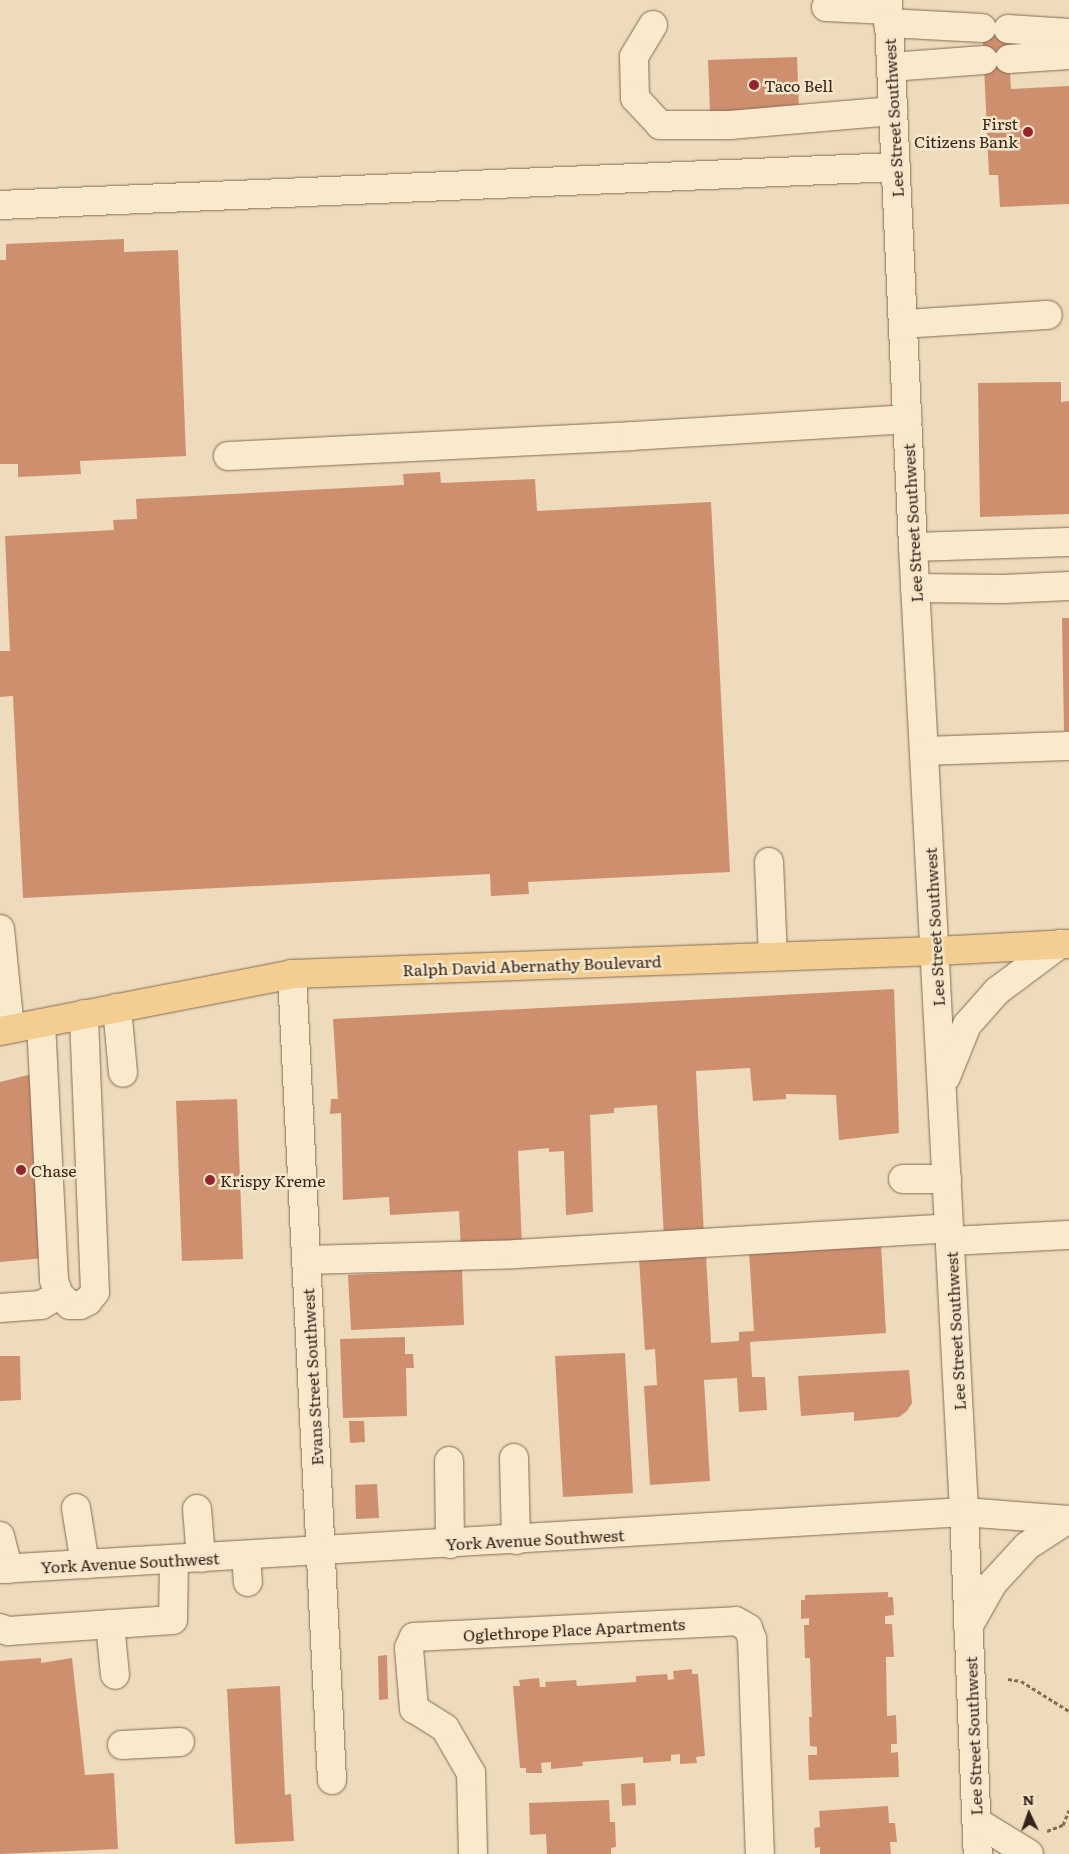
<!DOCTYPE html>
<style>
body{margin:0}
#map{position:relative;width:1069px;height:1854px;overflow:hidden;background:#eedbbb;font-family:Literata,serif}
div>[style]{position:absolute}
.building>*{inset:0;background:#ce8f6f}
.path>*{height:3px;margin-top:-1.5px;transform-origin:0;background:repeating-linear-gradient(90deg,#856b55 0 4px,transparent 0 6.5px)}
.roads{filter:drop-shadow(0 0 1px #856b55) drop-shadow(0 0 1px #856b55)}
.minor>*{height:28px;margin:-14px;padding:0 14px;transform-origin:14px;border-radius:14px;background:#f9e9cd}
.major>*{height:28px;margin:-14px;padding:0 14px;transform-origin:14px;border-radius:14px;background:#f4cd90}
.dots>*{width:14px;height:14px;translate:-50% -50%;box-sizing:border-box;border:2px solid #f6e6ca;border-radius:50%}
span{translate:-50% -50%;white-space:nowrap;text-align:center;line-height:1.15;-webkit-text-stroke:5px #f6e6ca;paint-order:stroke}
.poi-label{font-size:16px;color:#34241a}
.left{translate:0 -50%;text-align:left}
.right{translate:-100% -50%;text-align:right}
.street-label{font-size:16px;color:#34241a}
.north{position:absolute;left:1004px;top:1789px;width:50px;height:50px;-webkit-text-stroke:4px #f6e6ca;paint-order:stroke;rotate:357deg;font-size:14px;font-weight:700;line-height:20px;text-align:center;color:#34241a}
.north::after{content:'';display:block;margin:auto;width:18px;height:22px;background:#34241a;clip-path:polygon(50% 0,100% 100%,50% 72%,0 100%)}
</style>
<div id="map">
<div class="building">
<div style="clip-path:polygon(1007px 21px,1011px 89px,1069px 86px,1069px 204px,1000px 207px,998px 175px,989px 175px,982px 23px)"></div>
<div style="clip-path:polygon(797px 57px,799px 109px,710px 112px,708px 60px)"></div>
<div style="clip-path:polygon(124px 239px,124px 252px,178px 250px,186px 456px,80px 461px,81px 474px,18px 477px,18px 464px,0 464px,0 260px,6px 260px,6px 244px)"></div>
<div style="clip-path:polygon(1061px 382px,1061px 402px,1069px 401px,1069px 514px,980px 517px,978px 383px)"></div>
<div style="clip-path:polygon(440px 472px,441px 483px,535px 479px,537px 511px,711px 502px,730px 872px,528px 882px,529px 894px,491px 896px,490px 874px,23px 898px,13px 696px,0 697px,0 651px,10px 651px,5px 536px,114px 530px,113px 520px,137px 519px,136px 499px,404px 485px,403px 474px)"></div>
<div style="clip-path:polygon(1062px 618px,1069px 618px,1069px 731px,1064px 731px)"></div>
<div style="clip-path:polygon(894px 989px,899px 1133px,839px 1140px,836px 1095px,786px 1094px,786px 1099px,753px 1101px,750px 1068px,696px 1071px,704px 1236px,664px 1239px,657px 1105px,614px 1108px,614px 1113px,590px 1115px,593px 1212px,566px 1215px,564px 1151px,549px 1152px,549px 1148px,518px 1151px,522px 1246px,461px 1251px,459px 1211px,390px 1215px,389px 1197px,343px 1200px,341px 1113px,330px 1114px,331px 1099px,338px 1099px,333px 1019px)"></div>
<div style="clip-path:polygon(36px 1073px,45px 1258px,0 1262px,0 1082px)"></div>
<div style="clip-path:polygon(237px 1099px,243px 1259px,182px 1261px,176px 1101px)"></div>
<div style="clip-path:polygon(881px 1245px,886px 1333px,750px 1342px,752px 1377px,765px 1377px,767px 1410px,739px 1412px,737px 1378px,704px 1380px,710px 1481px,650px 1485px,644px 1386px,657px 1385px,655px 1349px,645px 1350px,639px 1259px,706px 1255px,711px 1343px,739px 1341px,739px 1332px,754px 1331px,749px 1252px)"></div>
<div style="clip-path:polygon(462px 1270px,464px 1325px,351px 1330px,348px 1275px)"></div>
<div style="clip-path:polygon(405px 1337px,405px 1354px,413px 1354px,414px 1368px,406px 1368px,407px 1416px,343px 1418px,340px 1339px)"></div>
<div style="clip-path:polygon(625px 1353px,633px 1493px,563px 1497px,555px 1356px)"></div>
<div style="clip-path:polygon(0 1356px,20px 1356px,21px 1400px,0 1401px)"></div>
<div style="clip-path:polygon(909px 1370px,912px 1403px,907px 1411px,899px 1417px,854px 1421px,854px 1412px,801px 1416px,798px 1376px)"></div>
<div style="clip-path:polygon(349px 1421px,364px 1421px,365px 1442px,350px 1443px)"></div>
<div style="clip-path:polygon(377px 1484px,379px 1518px,356px 1519px,355px 1485px)"></div>
<div style="clip-path:polygon(888px 1592px,888px 1597px,893px 1597px,894px 1615px,885px 1616px,885px 1624px,892px 1624px,894px 1657px,886px 1657px,887px 1716px,896px 1715px,897px 1744px,891px 1744px,891px 1753px,898px 1752px,899px 1777px,809px 1780px,808px 1755px,817px 1755px,817px 1747px,810px 1746px,809px 1717px,812px 1717px,810px 1658px,805px 1658px,804px 1625px,809px 1625px,809px 1618px,801px 1619px,801px 1600px,805px 1600px,805px 1595px)"></div>
<div style="clip-path:polygon(387px 1655px,388px 1699px,379px 1700px,378px 1656px)"></div>
<div style="clip-path:polygon(41px 1658px,41px 1663px,72px 1658px,85px 1775px,114px 1773px,118px 1849px,0 1854px,0 1661px)"></div>
<div style="clip-path:polygon(692px 1669px,692px 1674px,698px 1674px,705px 1756px,696px 1757px,697px 1763px,680px 1764px,680px 1754px,671px 1755px,671px 1761px,643px 1763px,643px 1757px,582px 1762px,583px 1766px,551px 1769px,551px 1762px,541px 1763px,542px 1773px,526px 1773px,526px 1768px,520px 1768px,513px 1686px,520px 1686px,519px 1680px,539px 1678px,540px 1687px,546px 1687px,545px 1682px,576px 1680px,577px 1686px,636px 1682px,636px 1676px,667px 1674px,668px 1680px,674px 1679px,673px 1671px)"></div>
<div style="clip-path:polygon(280px 1686px,285px 1795px,291px 1794px,294px 1841px,235px 1844px,227px 1689px)"></div>
<div style="clip-path:polygon(635px 1783px,636px 1805px,622px 1806px,621px 1784px)"></div>
<div style="clip-path:polygon(609px 1800px,610px 1822px,615px 1822px,616px 1847px,611px 1848px,611px 1854px,547px 1854px,546px 1834px,530px 1835px,529px 1803px)"></div>
<div style="clip-path:polygon(888px 1806px,889px 1823px,895px 1823px,897px 1842px,890px 1842px,891px 1854px,820px 1854px,820px 1847px,815px 1848px,814px 1828px,820px 1827px,819px 1811px)"></div>
</div>
<div class="path">
<div style="left:1008px;top:1679px;width:13px;rotate:9deg"></div>
<div style="left:1021px;top:1681px;width:57px;rotate:32deg"></div>
<div style="left:1047px;top:1831px;width:17px;rotate:-21deg"></div>
<div style="left:1063px;top:1825px;width:16px;rotate:-68deg"></div>
</div>
<div class="roads">
<div class="minor">
<div style="left:888px;top:0;width:548px;rotate:87.38deg"></div>
<div style="left:913px;top:547px;width:966px;rotate:86.97deg"></div>
<div style="left:964px;top:1512px;width:342px;rotate:87.7deg"></div>
<div style="left:826px;top:7px;width:62px;rotate:2.8deg"></div>
<div style="left:888px;top:23px;width:94px;rotate:3deg"></div>
<div style="left:653px;top:25px;width:37px;rotate:121deg"></div>
<div style="left:634px;top:57px;width:41px;rotate:88.6deg"></div>
<div style="left:635px;top:98px;width:37px;rotate:47deg"></div>
<div style="left:660px;top:125px;width:69px"></div>
<div style="left:729px;top:125px;width:165px;rotate:-4.9deg"></div>
<div style="left:1008px;top:29px;width:61px;rotate:3.8deg"></div>
<div style="left:1009px;top:59px;width:60px;rotate:-3.8deg"></div>
<div style="left:891px;top:67px;width:93px;rotate:-4.3deg"></div>
<div style="left:0;top:205px;width:897px;rotate:-2.43deg"></div>
<div style="left:903px;top:324px;width:145px;rotate:-3.6deg"></div>
<div style="left:228px;top:456px;width:404px;rotate:-2.8deg"></div>
<div style="left:632px;top:436px;width:276px;rotate:-3.5deg"></div>
<div style="left:913px;top:547px;width:156px;rotate:-1.8deg"></div>
<div style="left:915px;top:588px;width:88px;rotate:0.7deg"></div>
<div style="left:1003px;top:589px;width:66px;rotate:-2.6deg"></div>
<div style="left:924px;top:751px;width:145px;rotate:-2deg"></div>
<div style="left:769px;top:862px;width:94px;rotate:87.6deg"></div>
<div style="left:0;top:929px;width:100px;rotate:84.3deg"></div>
<div style="left:292px;top:974px;width:807px;rotate:87.16deg"></div>
<div style="left:117px;top:1008px;width:65px;rotate:84.7deg"></div>
<div style="left:41px;top:1023px;width:257px;rotate:87.1deg"></div>
<div style="left:54px;top:1280px;width:16px;rotate:72deg"></div>
<div style="left:59px;top:1295px;width:15px;rotate:42deg"></div>
<div style="left:70px;top:1305px;width:10px"></div>
<div style="left:80px;top:1305px;width:9px;rotate:-27deg"></div>
<div style="left:88px;top:1301px;width:11px;rotate:-52deg"></div>
<div style="left:95px;top:1292px;width:278px;rotate:-92.3deg"></div>
<div style="left:946px;top:1077px;width:56px;rotate:-68deg"></div>
<div style="left:967px;top:1025px;width:45px;rotate:-48.6deg"></div>
<div style="left:997px;top:991px;width:79px;rotate:-36.7deg"></div>
<div style="left:903px;top:1179px;width:44px"></div>
<div style="left:950px;top:1241px;width:119px;rotate:-2.9deg"></div>
<div style="left:306px;top:1260px;width:210px;rotate:-1.6deg"></div>
<div style="left:516px;top:1254px;width:434px;rotate:-3.4deg"></div>
<div style="left:0;top:1308px;width:41px;rotate:-4.2deg"></div>
<div style="left:41px;top:1305px;width:21px;rotate:-29deg"></div>
<div style="left:514px;top:1458px;width:82px;rotate:88.6deg"></div>
<div style="left:449px;top:1461px;width:83px;rotate:89.3deg"></div>
<div style="left:76px;top:1508px;width:57px;rotate:80.9deg"></div>
<div style="left:197px;top:1509px;width:49px;rotate:85.3deg"></div>
<div style="left:0;top:1536px;width:34px;rotate:76deg"></div>
<div style="left:246px;top:1555px;width:27px;rotate:86deg"></div>
<div style="left:0;top:1569px;width:966px;rotate:-3.38deg"></div>
<div style="left:964px;top:1512px;width:105px;rotate:4.4deg"></div>
<div style="left:110px;top:1624px;width:51px;rotate:84.4deg"></div>
<div style="left:968px;top:1627px;width:51px;rotate:-60.4deg"></div>
<div style="left:993px;top:1583px;width:50px;rotate:-47.4deg"></div>
<div style="left:1027px;top:1546px;width:48px;rotate:-33deg"></div>
<div style="left:0;top:1628px;width:9px;rotate:21deg"></div>
<div style="left:8px;top:1631px;width:165px;rotate:-3.8deg"></div>
<div style="left:173px;top:1620px;width:60px;rotate:-89deg"></div>
<div style="left:122px;top:1745px;width:58px;rotate:-3deg"></div>
<div style="left:977px;top:1822px;width:61px;rotate:31.6deg"></div>
<div style="left:473px;top:1854px;width:81px;rotate:-91.4deg"></div>
<div style="left:471px;top:1773px;width:52px;rotate:-120deg"></div>
<div style="left:445px;top:1728px;width:36px;rotate:-148deg"></div>
<div style="left:414px;top:1709px;width:61px;rotate:-94.7deg"></div>
<div style="left:409px;top:1648px;width:12px;rotate:-66deg"></div>
<div style="left:414px;top:1637px;width:322px;rotate:-2.8deg"></div>
<div style="left:736px;top:1621px;width:14px;rotate:30deg"></div>
<div style="left:748px;top:1628px;width:12px;rotate:70deg"></div>
<div style="left:752px;top:1639px;width:215px;rotate:87.9deg"></div>
</div>
<div class="major">
<div style="left:0;top:1031px;width:298px;rotate:-11deg"></div>
<div style="left:292px;top:974px;width:644px;rotate:-2.05deg"></div>
<div style="left:936px;top:951px;width:133px;rotate:-3deg"></div>
</div>
</div>
<div class="dots">
<div style="left:754px;top:85px;background:#95242d"></div>
<div style="left:1028px;top:132px;background:#95242d"></div>
<div style="left:21px;top:1170px;background:#95242d"></div>
<div style="left:210px;top:1180px;background:#95242d"></div>
</div>
<div class="poi-label">
<span class="left" style="left:764px;top:85px">Taco Bell</span>
<span class="right" style="left:1018px;top:132px">First<br>Citizens Bank</span>
<span class="left" style="left:31px;top:1170px">Chase</span>
<span class="left" style="left:220px;top:1180px">Krispy Kreme</span>
</div>
<div class="street-label">
<span style="left:893px;top:118px;rotate:-93deg">Lee Street Southwest</span>
<span style="left:912px;top:523px;rotate:-93deg">Lee Street Southwest</span>
<span style="left:934px;top:927px;rotate:-93deg">Lee Street Southwest</span>
<span style="left:532px;top:965px;rotate:-2deg">Ralph David Abernathy Boulevard</span>
<span style="left:955px;top:1331px;rotate:-93deg">Lee Street Southwest</span>
<span style="left:312px;top:1377px;rotate:-93deg">Evans Street Southwest</span>
<span style="left:535px;top:1539px;rotate:-3deg">York Avenue Southwest</span>
<span style="left:130px;top:1562px;rotate:-3deg">York Avenue Southwest</span>
<span style="left:574px;top:1629px;rotate:-3deg">Oglethrope Place Apartments</span>
<span style="left:973px;top:1736px;rotate:-92deg">Lee Street Southwest</span>
</div>
<div class="north">N</div>
</div>
